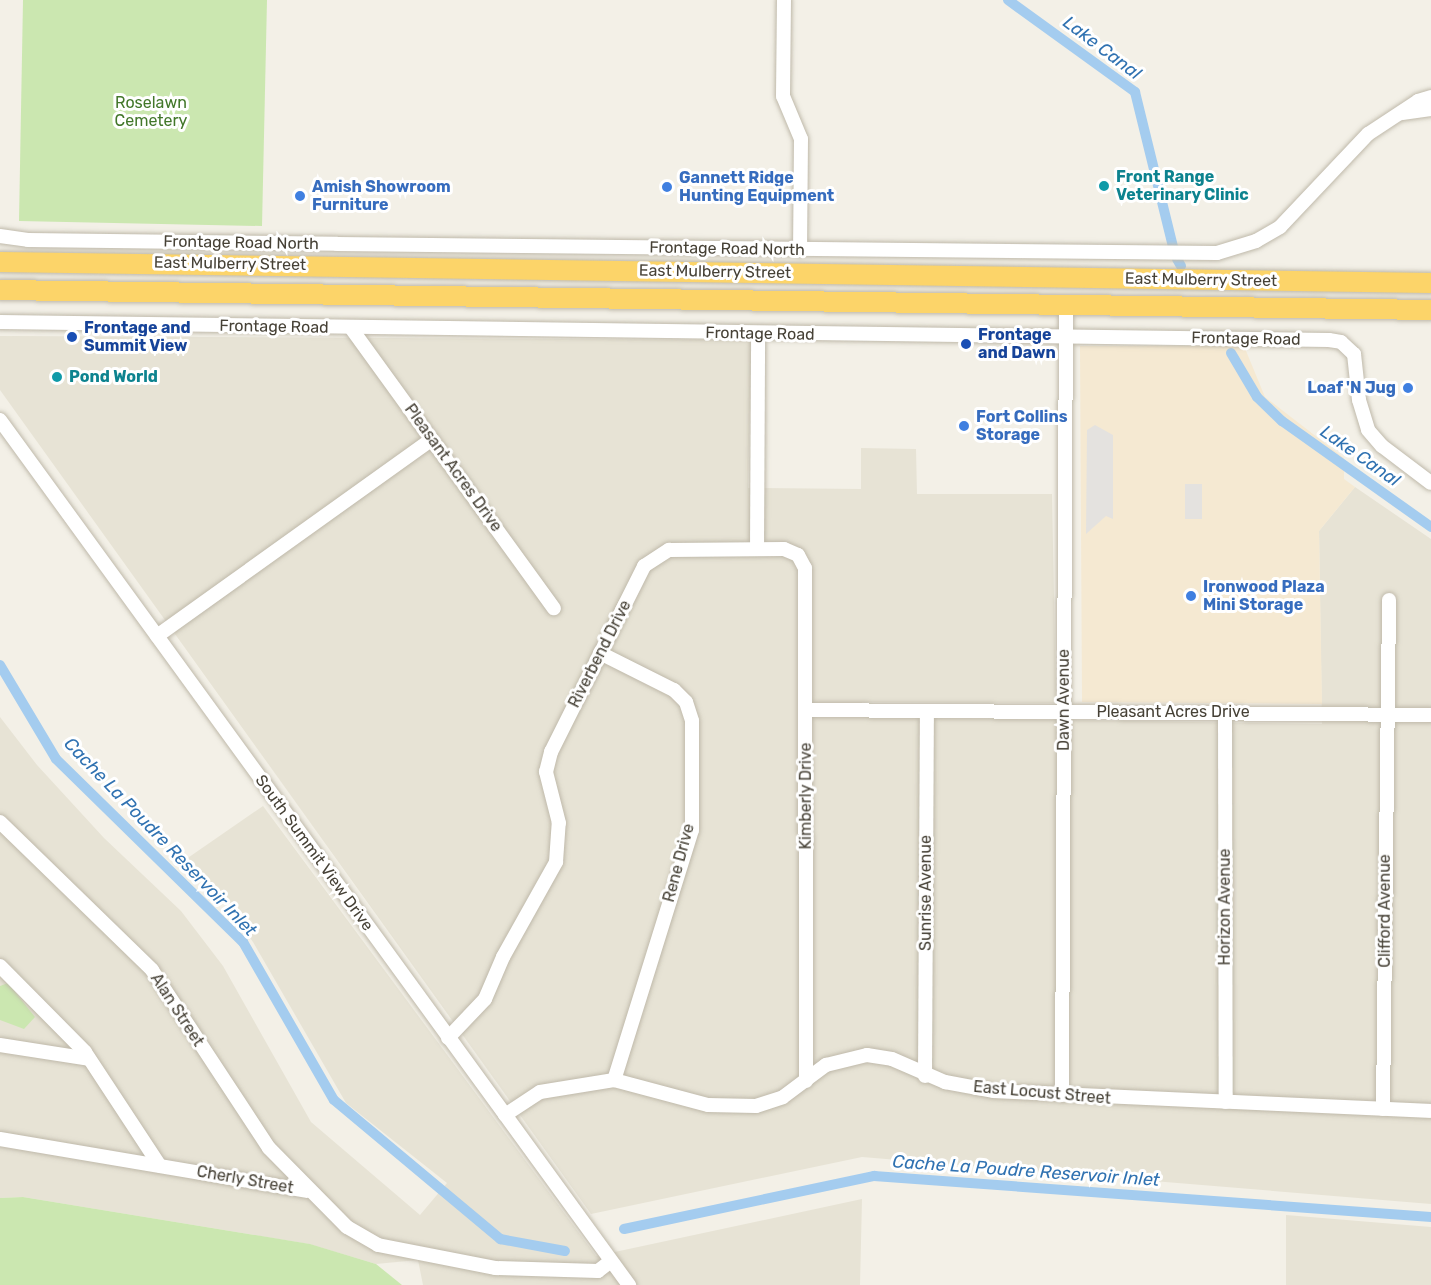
<!DOCTYPE html>
<style>
body{margin:0}
#map{position:relative;width:1431px;height:1285px;overflow:hidden;background:#f3f0e7;font-family:Rubik,sans-serif}
div>[style]{position:absolute}
.residential>*{inset:0;background:#e7e3d5}
.commercial>*{inset:0;background:#f5e9d2}
.green>*{inset:0;background:#cbe7b0}
.parking>*{inset:0;background:#e4e2df}
.canal>*{height:10px;margin:-5px;padding:0 5px;transform-origin:5px;border-radius:5px;background:#a4ccef}
.roads{filter:drop-shadow(0 0 2px #bfb9aa) drop-shadow(0 0 2px #bfb9aa)}
.minor>*{height:14px;margin:-7px;padding:0 7px;transform-origin:7px;border-radius:7px;background:#fff}
.highway>*{height:20px;margin:-10px;padding:0 10px;transform-origin:10px;border-radius:10px;background:#fcd469}
.dots>*{width:16px;height:16px;translate:-50% -50%;box-sizing:border-box;border:3px solid #fff;border-radius:50%}
span{translate:-50% -50%;white-space:nowrap;text-align:center;line-height:1.15;-webkit-text-stroke:6px #fff;paint-order:stroke}
.park-label{font-size:16px;color:#42772a}
.culture-label{font-size:16px;color:#0d838f;font-weight:700}
.left{translate:0 -50%;text-align:left}
.shop-label{font-size:16px;color:#366cbe;font-weight:700}
.right{translate:-100% -50%;text-align:right}
.street-label{font-size:16px;color:#464136}
.transit-label{font-size:16px;color:#164399;font-weight:700}
.water-label{font-size:18px;color:#3072b1;font-style:italic}
</style>
<div id="map">
<div class="residential">
<div style="clip-path:polygon(0 336px,751px 340px,748px 488px,861px 489px,861px 448px,916px 449px,917px 494px,1052px 494px,1056px 703px,862px 702px,862px 717px,1322px 724px,1319px 531px,1355px 487px,1431px 539px,1431px 1204px,862px 1157px,591px 1214px,0 390px)"></div>
<div style="clip-path:polygon(0 717px,37px 765px,104px 838px,181px 911px,223px 966px,311px 1122px,420px 1215px,447px 1183px,346px 1103px,253px 942px,223px 901px,179px 864px,263px 806px,596px 1256px,862px 1199px,860px 1285px,423px 1285px,418px 1260px,376px 1264px,309px 1244px,23px 1197px,0 1198px)"></div>
<div style="clip-path:polygon(1286px 1215px,1431px 1227px,1431px 1285px,1286px 1285px)"></div>
</div>
<div class="commercial">
<div style="clip-path:polygon(1080px 346px,1244px 346px,1265px 397px,1344px 458px,1344px 479px,1355px 487px,1319px 531px,1322px 704px,1082px 702px)"></div>
</div>
<div class="green">
<div style="clip-path:polygon(23px 0,267px 0,262px 226px,19px 221px)"></div>
<div style="clip-path:polygon(8px 983px,35px 1017px,24px 1029px,0 1020px,0 986px)"></div>
<div style="clip-path:polygon(23px 1197px,310px 1244px,376px 1264px,402px 1285px,0 1285px,0 1198px)"></div>
</div>
<div class="parking">
<div style="clip-path:polygon(1095px 425px,1113px 435px,1113px 519px,1106px 516px,1086px 534px,1087px 430px)"></div>
<div style="clip-path:polygon(1185px 484px,1202px 484px,1202px 519px,1185px 519px)"></div>
</div>
<div class="canal">
<div style="left:1008px;top:0;width:157px;rotate:35.9deg"></div>
<div style="left:1135px;top:92px;width:160px;rotate:76.2deg"></div>
<div style="left:1177px;top:259px;width:8px;rotate:60deg"></div>
<div style="left:1231px;top:353px;width:51px;rotate:59.4deg"></div>
<div style="left:1257px;top:397px;width:35px;rotate:44deg"></div>
<div style="left:1282px;top:421px;width:183px;rotate:35.4deg"></div>
<div style="left:0;top:665px;width:109px;rotate:59.2deg"></div>
<div style="left:56px;top:759px;width:262px;rotate:44.4deg"></div>
<div style="left:243px;top:942px;width:182px;rotate:60.1deg"></div>
<div style="left:334px;top:1100px;width:217px;rotate:39.9deg"></div>
<div style="left:500px;top:1239px;width:66px;rotate:10.5deg"></div>
<div style="left:624px;top:1229px;width:256px;rotate:-12deg"></div>
<div style="left:874px;top:1176px;width:559px;rotate:4.21deg"></div>
</div>
<div class="roads">
<div class="minor">
<div style="left:784px;top:0;width:96px;rotate:90.6deg"></div>
<div style="left:783px;top:96px;width:47px;rotate:67.3deg"></div>
<div style="left:801px;top:139px;width:111px;rotate:90.5deg"></div>
<div style="left:1402px;top:113px;width:29px;rotate:-8deg"></div>
<div style="left:0;top:236px;width:28px;rotate:8deg"></div>
<div style="left:28px;top:240px;width:309px;rotate:0.7deg"></div>
<div style="left:337px;top:244px;width:880px;rotate:0.59deg"></div>
<div style="left:1217px;top:253px;width:41px;rotate:-17.1deg"></div>
<div style="left:1256px;top:241px;width:28px;rotate:-30deg"></div>
<div style="left:1280px;top:227px;width:128px;rotate:-46.6deg"></div>
<div style="left:1368px;top:134px;width:60px;rotate:-33.4deg"></div>
<div style="left:1418px;top:101px;width:14px;rotate:-17deg"></div>
<div style="left:0;top:322px;width:1329px;rotate:0.78deg"></div>
<div style="left:1329px;top:340px;width:12px;rotate:9deg"></div>
<div style="left:1341px;top:342px;width:18px;rotate:43deg"></div>
<div style="left:1354px;top:354px;width:46px;rotate:83.8deg"></div>
<div style="left:1359px;top:400px;width:31px;rotate:73deg"></div>
<div style="left:1368px;top:430px;width:21px;rotate:49deg"></div>
<div style="left:1382px;top:446px;width:61px;rotate:37.1deg"></div>
<div style="left:351px;top:328px;width:346px;rotate:54.1deg"></div>
<div style="left:0;top:420px;width:1070px;rotate:53.98deg"></div>
<div style="left:757px;top:549px;width:215px;rotate:-89.7deg"></div>
<div style="left:157px;top:636px;width:338px;rotate:-35.6deg"></div>
<div style="left:600px;top:653px;width:83px;rotate:26.6deg"></div>
<div style="left:674px;top:690px;width:17px;rotate:45deg"></div>
<div style="left:686px;top:702px;width:20px;rotate:72deg"></div>
<div style="left:692px;top:721px;width:109px;rotate:90deg"></div>
<div style="left:692px;top:830px;width:262px;rotate:107.3deg"></div>
<div style="left:806px;top:710px;width:625px;rotate:0.46deg"></div>
<div style="left:1225px;top:713px;width:389px;rotate:89.9deg"></div>
<div style="left:0;top:822px;width:212px;rotate:44.2deg"></div>
<div style="left:152px;top:970px;width:213px;rotate:56.7deg"></div>
<div style="left:269px;top:1148px;width:111px;rotate:45.4deg"></div>
<div style="left:347px;top:1227px;width:36px;rotate:30deg"></div>
<div style="left:378px;top:1245px;width:119px;rotate:11.1deg"></div>
<div style="left:495px;top:1268px;width:103px;rotate:1.7deg"></div>
<div style="left:598px;top:1271px;width:16px;rotate:-38deg"></div>
<div style="left:0;top:966px;width:121px;rotate:45.3deg"></div>
<div style="left:85px;top:1052px;width:136px;rotate:56.7deg"></div>
<div style="left:448px;top:1038px;width:54px;rotate:-46.5deg"></div>
<div style="left:485px;top:999px;width:46px;rotate:-66.8deg"></div>
<div style="left:503px;top:957px;width:109px;rotate:-60.8deg"></div>
<div style="left:556px;top:862px;width:39px;rotate:-86deg"></div>
<div style="left:559px;top:823px;width:53px;rotate:-104.3deg"></div>
<div style="left:546px;top:772px;width:21px;rotate:-76deg"></div>
<div style="left:551px;top:752px;width:208px;rotate:-63.4deg"></div>
<div style="left:644px;top:566px;width:30px;rotate:-33deg"></div>
<div style="left:669px;top:550px;width:115px;rotate:-0.5deg"></div>
<div style="left:784px;top:549px;width:15px;rotate:23deg"></div>
<div style="left:798px;top:555px;width:15px;rotate:62deg"></div>
<div style="left:805px;top:568px;width:513px;rotate:89.89deg"></div>
<div style="left:0;top:1045px;width:90px;rotate:8.9deg"></div>
<div style="left:925px;top:1076px;width:365px;rotate:-89.7deg"></div>
<div style="left:1062px;top:1095px;width:790px;rotate:-89.71deg"></div>
<div style="left:1383px;top:1109px;width:509px;rotate:-89.32deg"></div>
<div style="left:505px;top:1115px;width:42px;rotate:-33.3deg"></div>
<div style="left:540px;top:1092px;width:75px;rotate:-9.2deg"></div>
<div style="left:614px;top:1080px;width:97px;rotate:14.9deg"></div>
<div style="left:708px;top:1105px;width:48px;rotate:1.2deg"></div>
<div style="left:756px;top:1106px;width:28px;rotate:-18deg"></div>
<div style="left:783px;top:1097px;width:54px;rotate:-36.7deg"></div>
<div style="left:826px;top:1065px;width:42px;rotate:-13.7deg"></div>
<div style="left:867px;top:1055px;width:25px;rotate:9deg"></div>
<div style="left:892px;top:1059px;width:58px;rotate:23.5deg"></div>
<div style="left:945px;top:1082px;width:50px;rotate:10.4deg"></div>
<div style="left:994px;top:1091px;width:437px;rotate:2.6deg"></div>
<div style="left:0;top:1139px;width:311px;rotate:9.6deg"></div>
</div>
<div class="highway">
<div style="left:0;top:262px;width:1431px;rotate:0.84deg"></div>
<div style="left:0;top:290px;width:1431px;rotate:0.8deg"></div>
</div>
</div>
<div class="dots">
<div style="left:1104px;top:186px;background:#0f9aa8"></div>
<div style="left:667px;top:187px;background:#3f7fe0"></div>
<div style="left:300px;top:196px;background:#3f7fe0"></div>
<div style="left:72px;top:337px;background:#1a4fb4"></div>
<div style="left:966px;top:344px;background:#1a4fb4"></div>
<div style="left:57px;top:377px;background:#0f9aa8"></div>
<div style="left:1408px;top:388px;background:#3f7fe0"></div>
<div style="left:964px;top:426px;background:#3f7fe0"></div>
<div style="left:1191px;top:596px;background:#3f7fe0"></div>
</div>
<div class="park-label">
<span style="left:151px;top:112px">Roselawn<br>Cemetery</span>
</div>
<div class="culture-label">
<span class="left" style="left:1116px;top:186px">Front Range<br>Veterinary Clinic</span>
<span class="left" style="left:69px;top:377px">Pond World</span>
</div>
<div class="shop-label">
<span class="left" style="left:679px;top:187px">Gannett Ridge<br>Hunting Equipment</span>
<span class="left" style="left:312px;top:196px">Amish Showroom<br>Furniture</span>
<span class="right" style="left:1396px;top:388px">Loaf 'N Jug</span>
<span class="left" style="left:976px;top:426px">Fort Collins<br>Storage</span>
<span class="left" style="left:1203px;top:596px">Ironwood Plaza<br>Mini Storage</span>
</div>
<div class="street-label">
<span style="left:241px;top:243px;rotate:1deg">Frontage Road North</span>
<span style="left:727px;top:249px;rotate:1deg">Frontage Road North</span>
<span style="left:230px;top:264px;rotate:1deg">East Mulberry Street</span>
<span style="left:715px;top:272px;rotate:1deg">East Mulberry Street</span>
<span style="left:1201px;top:280px;rotate:1deg">East Mulberry Street</span>
<span style="left:274px;top:327px;rotate:1deg">Frontage Road</span>
<span style="left:760px;top:334px;rotate:1deg">Frontage Road</span>
<span style="left:1246px;top:339px;rotate:1deg">Frontage Road</span>
<span style="left:453px;top:468px;rotate:54deg">Pleasant Acres Drive</span>
<span style="left:600px;top:654px;rotate:-63deg">Riverbend Drive</span>
<span style="left:1064px;top:700px;rotate:-90deg">Dawn Avenue</span>
<span style="left:1173px;top:712px">Pleasant Acres Drive</span>
<span style="left:806px;top:796px;rotate:-90deg">Kimberly Drive</span>
<span style="left:314px;top:853px;rotate:54deg">South Summit View Drive</span>
<span style="left:679px;top:863px;rotate:-75deg">Rene Drive</span>
<span style="left:926px;top:893px;rotate:-90deg">Sunrise Avenue</span>
<span style="left:1225px;top:907px;rotate:-90deg">Horizon Avenue</span>
<span style="left:1385px;top:911px;rotate:-90deg">Clifford Avenue</span>
<span style="left:177px;top:1010px;rotate:57deg">Alan Street</span>
<span style="left:1042px;top:1093px;rotate:5deg">East Locust Street</span>
<span style="left:245px;top:1180px;rotate:10deg">Cherly Street</span>
</div>
<div class="transit-label">
<span class="left" style="left:84px;top:337px">Frontage and<br>Summit View</span>
<span class="left" style="left:978px;top:344px">Frontage<br>and Dawn</span>
</div>
<div class="water-label">
<span style="left:1102px;top:48px;rotate:37deg">Lake Canal</span>
<span style="left:1360px;top:456px;rotate:35deg">Lake Canal</span>
<span style="left:160px;top:837px;rotate:46deg">Cache La Poudre Reservoir Inlet</span>
<span style="left:1026px;top:1171px;rotate:4deg">Cache La Poudre Reservoir Inlet</span>
</div>
</div>
